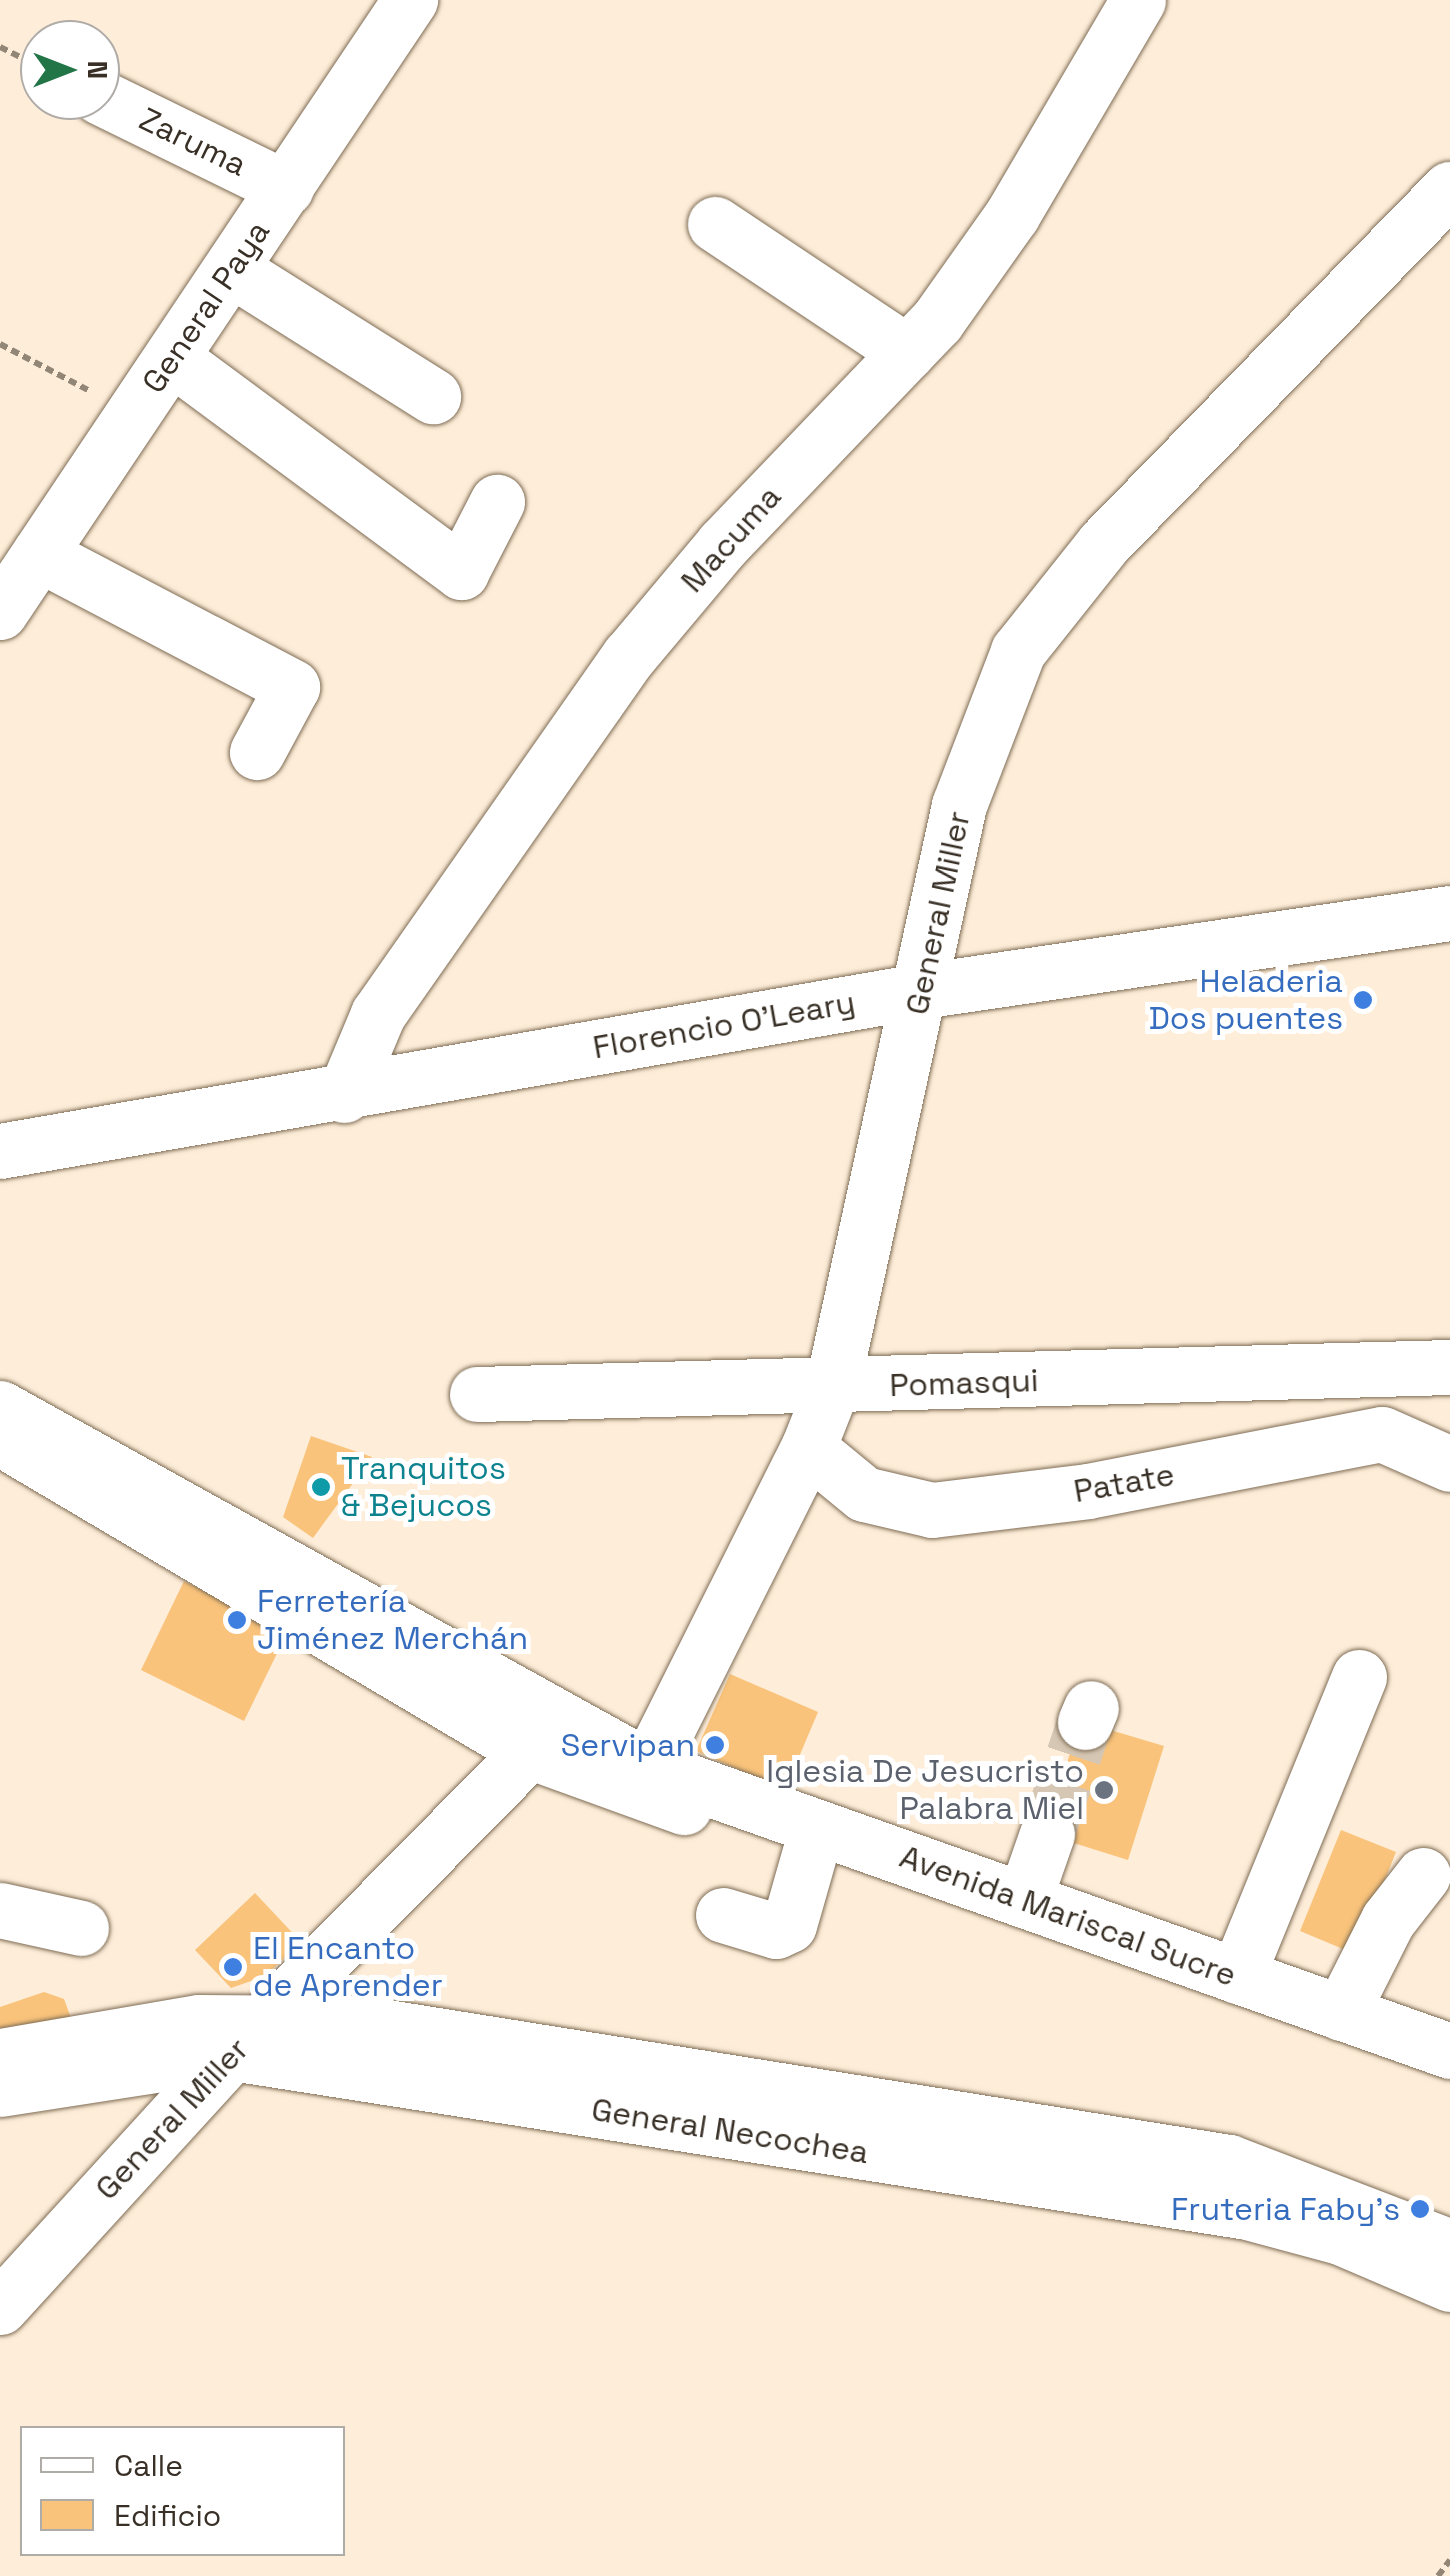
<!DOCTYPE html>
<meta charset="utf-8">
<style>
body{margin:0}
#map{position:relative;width:1450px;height:2576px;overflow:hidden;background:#feedd8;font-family:"Space Grotesk",sans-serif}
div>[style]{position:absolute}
.building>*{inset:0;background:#f9c37b}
.minor-tunnel>*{height:55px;margin-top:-27.5px;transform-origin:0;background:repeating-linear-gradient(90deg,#d6c7b4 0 55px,transparent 0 83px)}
.path>*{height:6px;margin-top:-3px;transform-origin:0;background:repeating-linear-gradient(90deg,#928677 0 8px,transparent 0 13px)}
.roads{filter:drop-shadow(0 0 2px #7e6c55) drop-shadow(0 0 2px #7e6c55)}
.minor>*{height:55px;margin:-27.5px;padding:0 27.5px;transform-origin:27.5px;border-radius:27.5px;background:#fff}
.major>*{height:55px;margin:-27.5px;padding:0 27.5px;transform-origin:27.5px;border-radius:27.5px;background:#fff}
.dots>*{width:28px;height:28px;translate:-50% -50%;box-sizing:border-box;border:5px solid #fff;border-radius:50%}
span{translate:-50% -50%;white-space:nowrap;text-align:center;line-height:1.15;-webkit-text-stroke:10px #fff;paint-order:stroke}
.street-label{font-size:32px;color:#383026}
.shop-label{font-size:32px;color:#366cbe}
.right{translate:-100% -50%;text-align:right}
.left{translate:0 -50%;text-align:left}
.culture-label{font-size:32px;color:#0d838f}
.worship-label{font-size:32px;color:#5b616d}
.legend{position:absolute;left:20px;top:2426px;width:325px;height:130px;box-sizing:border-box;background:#fff;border:2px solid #afaca8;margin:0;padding:12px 18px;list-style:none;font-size:30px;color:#383026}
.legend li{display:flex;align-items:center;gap:20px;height:50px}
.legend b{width:50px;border:2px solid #afaca8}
.north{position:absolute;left:20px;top:20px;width:100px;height:100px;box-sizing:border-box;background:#fff;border:2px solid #afaca8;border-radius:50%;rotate:90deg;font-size:28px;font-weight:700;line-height:40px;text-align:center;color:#383026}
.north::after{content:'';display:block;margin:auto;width:35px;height:45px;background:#227547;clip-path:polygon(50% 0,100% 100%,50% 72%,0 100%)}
</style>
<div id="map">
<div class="building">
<div style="clip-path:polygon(311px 1436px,372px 1457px,313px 1538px,283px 1517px)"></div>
<div style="clip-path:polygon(184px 1581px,287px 1633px,244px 1721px,141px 1670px)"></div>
<div style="clip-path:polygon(730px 1674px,818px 1712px,785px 1790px,696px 1751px)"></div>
<div style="clip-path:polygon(1080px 1721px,1164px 1746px,1128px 1860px,1045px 1834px)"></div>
<div style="clip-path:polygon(1341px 1830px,1396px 1852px,1355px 1954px,1300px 1931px)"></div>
<div style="clip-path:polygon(255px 1893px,301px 1942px,265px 1976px,231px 1988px,195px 1950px)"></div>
<div style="clip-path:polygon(44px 1992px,64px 1999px,72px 2021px,0 2044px,0 2007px)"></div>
</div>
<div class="minor-tunnel">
<div style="left:1047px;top:1834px;width:118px;rotate:-71.3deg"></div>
</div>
<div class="path">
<div style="left:0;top:47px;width:45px;rotate:26.6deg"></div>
<div style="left:0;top:344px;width:99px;rotate:27.6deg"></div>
<div style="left:1438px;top:2576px;width:20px;rotate:-53deg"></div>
</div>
<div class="roads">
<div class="minor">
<div style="left:100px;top:97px;width:207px;rotate:26.1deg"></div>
<div style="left:715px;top:224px;width:231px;rotate:33.7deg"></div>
<div style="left:231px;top:269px;width:239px;rotate:32.2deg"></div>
<div style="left:172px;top:358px;width:360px;rotate:36.5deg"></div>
<div style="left:461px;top:572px;width:79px;rotate:-62.8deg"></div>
<div style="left:39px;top:554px;width:286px;rotate:27.7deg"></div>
<div style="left:292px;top:687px;width:74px;rotate:118.3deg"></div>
<div style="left:0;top:612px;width:737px;rotate:-56.18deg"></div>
<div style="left:344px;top:1095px;width:88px;rotate:-67.2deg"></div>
<div style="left:378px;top:1014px;width:437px;rotate:-55deg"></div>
<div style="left:629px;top:656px;width:146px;rotate:-50deg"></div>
<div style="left:723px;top:544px;width:309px;rotate:-46.2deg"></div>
<div style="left:937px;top:321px;width:130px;rotate:-54.7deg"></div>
<div style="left:1012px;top:215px;width:249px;rotate:-59.6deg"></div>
<div style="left:0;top:1151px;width:915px;rotate:-9.88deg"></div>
<div style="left:901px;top:994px;width:555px;rotate:-8.39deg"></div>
<div style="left:477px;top:1394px;width:973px;rotate:-1.59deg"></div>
<div style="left:0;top:1438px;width:615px;rotate:30.61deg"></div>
<div style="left:529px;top:1751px;width:165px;rotate:19.9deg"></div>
<div style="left:808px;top:1448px;width:72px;rotate:39.4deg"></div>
<div style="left:864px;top:1494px;width:70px;rotate:13.2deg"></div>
<div style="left:932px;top:1510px;width:157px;rotate:-6.9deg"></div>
<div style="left:1088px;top:1491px;width:299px;rotate:-11deg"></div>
<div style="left:1382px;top:1434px;width:74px;rotate:23.8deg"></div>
<div style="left:1085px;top:1722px;width:15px;rotate:-67deg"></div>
<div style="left:648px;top:1767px;width:357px;rotate:-63.4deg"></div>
<div style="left:808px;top:1448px;width:66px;rotate:-68.5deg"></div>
<div style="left:832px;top:1387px;width:596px;rotate:-77.69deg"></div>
<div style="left:959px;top:805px;width:165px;rotate:-69deg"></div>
<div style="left:1018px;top:651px;width:137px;rotate:-51.5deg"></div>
<div style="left:1103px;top:544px;width:496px;rotate:-45.7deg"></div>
<div style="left:1024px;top:1900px;width:70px;rotate:-70.8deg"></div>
<div style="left:0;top:1910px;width:83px;rotate:12.5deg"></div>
<div style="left:723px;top:1915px;width:55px;rotate:16.8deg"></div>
<div style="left:776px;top:1931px;width:14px;rotate:-25deg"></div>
<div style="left:789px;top:1925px;width:102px;rotate:-74.1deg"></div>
<div style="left:1237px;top:1976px;width:323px;rotate:-67.8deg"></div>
<div style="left:1341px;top:2013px;width:104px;rotate:-63.2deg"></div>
<div style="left:1388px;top:1920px;width:57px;rotate:-52.1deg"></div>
<div style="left:0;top:2056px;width:202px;rotate:-9.7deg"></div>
<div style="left:199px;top:2022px;width:163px;rotate:0.4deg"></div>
<div style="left:362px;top:2023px;width:878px;rotate:9.11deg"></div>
<div style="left:1229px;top:2162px;width:237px;rotate:21deg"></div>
<div style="left:0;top:2307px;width:344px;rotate:-47.6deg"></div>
<div style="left:232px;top:2053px;width:458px;rotate:-45.4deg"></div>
</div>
<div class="major">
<div style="left:0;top:1408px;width:741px;rotate:28.99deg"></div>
<div style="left:648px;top:1767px;width:851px;rotate:19.5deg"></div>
<div style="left:0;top:2089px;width:235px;rotate:-8.8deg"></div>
<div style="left:232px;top:2053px;width:1027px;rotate:8.9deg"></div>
<div style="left:1247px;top:2212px;width:96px;rotate:15deg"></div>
<div style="left:1340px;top:2237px;width:120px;rotate:23.1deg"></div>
</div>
</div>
<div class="dots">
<div style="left:1363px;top:1000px;background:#3f7fe0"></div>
<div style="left:321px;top:1487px;background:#0f9aa8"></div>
<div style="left:237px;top:1620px;background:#3f7fe0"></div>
<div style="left:715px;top:1745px;background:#3f7fe0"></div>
<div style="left:1104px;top:1790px;background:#6b7280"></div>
<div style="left:233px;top:1967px;background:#3f7fe0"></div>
<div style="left:1420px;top:2209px;background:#3f7fe0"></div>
</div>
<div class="street-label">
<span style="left:193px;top:142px;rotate:26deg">Zaruma</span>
<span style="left:206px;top:307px;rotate:-56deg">General Paya</span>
<span style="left:731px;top:539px;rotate:-48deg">Macuma</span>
<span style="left:938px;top:913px;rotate:-78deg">General Miller</span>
<span style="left:724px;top:1025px;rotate:-10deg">Florencio O'Leary</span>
<span style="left:964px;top:1383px;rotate:-2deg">Pomasqui</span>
<span style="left:1124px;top:1483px;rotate:-10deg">Patate</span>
<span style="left:1068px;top:1916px;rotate:20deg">Avenida Mariscal Sucre</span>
<span style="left:172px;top:2119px;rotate:-47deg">General Miller</span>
<span style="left:730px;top:2131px;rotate:9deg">General Necochea</span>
</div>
<div class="shop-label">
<span class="right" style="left:1343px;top:1000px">Heladeria<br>Dos puentes</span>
<span class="left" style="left:257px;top:1620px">Ferretería<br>Jiménez Merchán</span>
<span class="right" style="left:695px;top:1745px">Servipan</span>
<span class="left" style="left:253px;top:1967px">El Encanto<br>de Aprender</span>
<span class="right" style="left:1400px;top:2209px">Fruteria Faby's</span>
</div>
<div class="culture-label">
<span class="left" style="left:341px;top:1487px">Tranquitos<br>&amp; Bejucos</span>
</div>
<div class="worship-label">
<span class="right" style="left:1084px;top:1790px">Iglesia De Jesucristo<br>Palabra Miel</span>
</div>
<ul class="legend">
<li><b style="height:12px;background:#fff"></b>Calle</li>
<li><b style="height:28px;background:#f9c37b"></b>Edificio</li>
</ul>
<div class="north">N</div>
</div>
